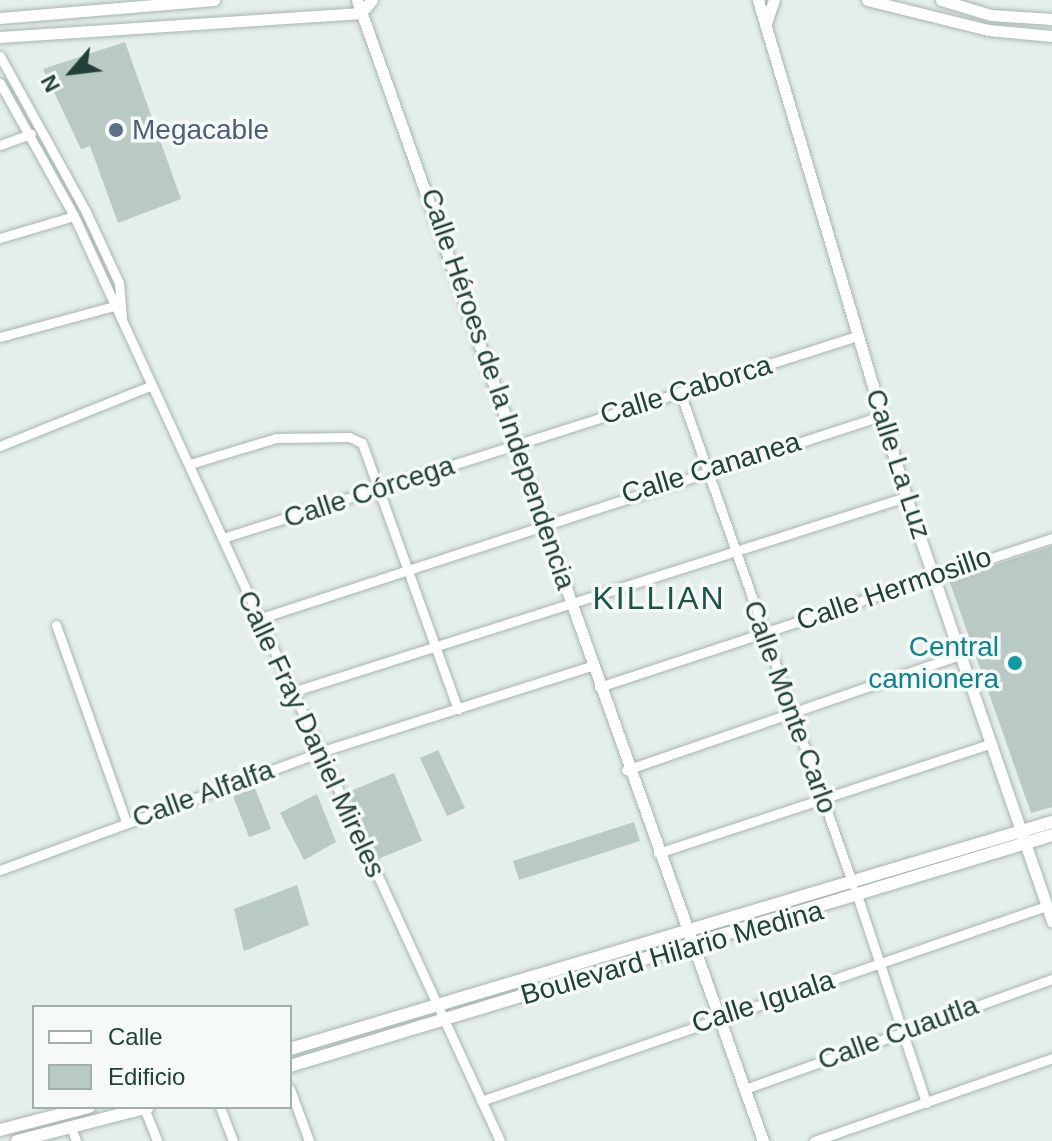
<!DOCTYPE html>
<meta charset="utf-8">
<style>
body{margin:0}
#map{position:relative;width:1052px;height:1141px;overflow:hidden;background:#e4eeea;font-family:Arial,sans-serif}
div>[style]{position:absolute}
.building>*{inset:0;background:#b9c9c3}
.roads{filter:drop-shadow(0 0 2px #a6b6b2) drop-shadow(0 0 2px #a6b6b2)}
.minor>*{height:9px;margin:-4.5px;padding:0 4.5px;transform-origin:4.5px;border-radius:4.5px;background:#fff}
.tertiary>*{height:11px;margin:-5.5px;padding:0 5.5px;transform-origin:5.5px;border-radius:5.5px;background:#fff}
.secondary>*{height:12px;margin:-6px;padding:0 6px;transform-origin:6px;border-radius:6px;background:#fff}
.dots>*{width:22px;height:22px;translate:-50% -50%;box-sizing:border-box;border:4px solid #f5faf8;border-radius:50%}
span{translate:-50% -50%;white-space:nowrap;text-align:center;line-height:1.15;-webkit-text-stroke:7px #f5faf8;paint-order:stroke}
.service-label{font-size:28px;color:#4e5e75}
.left{translate:0 -50%;text-align:left}
.street-label{font-size:28px;color:#22403a}
.culture-label{font-size:28px;color:#0d838f}
.right{translate:-100% -50%;text-align:right}
.quarter-label{font-size:32px;color:#1d5449;letter-spacing:2px}
.legend{position:absolute;left:32px;top:1005px;width:260px;height:104px;box-sizing:border-box;background:#f5faf8;border:2px solid #a1b0ac;margin:0;padding:10px 14px;list-style:none;font-size:24px;color:#22403a}
.legend li{display:flex;align-items:center;gap:16px;height:40px}
.legend b{width:40px;border:2px solid #a1b0ac}
.north{position:absolute;left:32px;top:32px;width:80px;height:80px;-webkit-text-stroke:6px #f5faf8;paint-order:stroke;rotate:242deg;font-size:22px;font-weight:700;line-height:32px;text-align:center;color:#22403a}
.north::after{content:'';display:block;margin:auto;width:28px;height:36px;background:#22403a;clip-path:polygon(50% 0,100% 100%,50% 72%,0 100%)}
</style>
<div id="map">
<div class="building">
<div style="clip-path:polygon(125px 42px,181px 199px,118px 223px,90px 146px,81px 149px,43px 69px)"></div>
<div style="clip-path:polygon(1052px 546px,1052px 807px,1031px 813px,949px 580px)"></div>
<div style="clip-path:polygon(438px 750px,465px 808px,447px 816px,420px 758px)"></div>
<div style="clip-path:polygon(394px 773px,422px 841px,378px 859px,348px 792px)"></div>
<div style="clip-path:polygon(255px 788px,271px 829px,249px 837px,233px 796px)"></div>
<div style="clip-path:polygon(317px 794px,336px 842px,304px 860px,280px 813px)"></div>
<div style="clip-path:polygon(634px 822px,640px 841px,519px 880px,513px 861px)"></div>
<div style="clip-path:polygon(297px 885px,309px 925px,244px 951px,234px 909px)"></div>
</div>
<div class="roads">
<div class="minor">
<div style="left:0;top:56px;width:176px;rotate:61.1deg"></div>
<div style="left:85px;top:210px;width:81px;rotate:65deg"></div>
<div style="left:119px;top:283px;width:36px;rotate:85deg"></div>
<div style="left:0;top:83px;width:152px;rotate:60.9deg"></div>
<div style="left:74px;top:216px;width:1018px;rotate:65.27deg"></div>
<div style="left:0;top:145px;width:33px;rotate:-20deg"></div>
<div style="left:0;top:238px;width:77px;rotate:-16.6deg"></div>
<div style="left:0;top:337px;width:122px;rotate:-15.2deg"></div>
<div style="left:680px;top:392px;width:522px;rotate:70.66deg"></div>
<div style="left:0;top:446px;width:162px;rotate:-21.8deg"></div>
<div style="left:190px;top:464px;width:90px;rotate:-16.8deg"></div>
<div style="left:276px;top:438px;width:73px;rotate:-0.8deg"></div>
<div style="left:349px;top:437px;width:14px;rotate:25deg"></div>
<div style="left:362px;top:443px;width:283px;rotate:70.2deg"></div>
<div style="left:223px;top:538px;width:665px;rotate:-17.67deg"></div>
<div style="left:258px;top:619px;width:655px;rotate:-18.05deg"></div>
<div style="left:56px;top:625px;width:209px;rotate:70.4deg"></div>
<div style="left:599px;top:687px;width:477px;rotate:-18.2deg"></div>
<div style="left:292px;top:692px;width:644px;rotate:-17.62deg"></div>
<div style="left:626px;top:770px;width:353px;rotate:-19deg"></div>
<div style="left:658px;top:853px;width:348px;rotate:-18.2deg"></div>
<div style="left:0;top:870px;width:341px;rotate:-20.2deg"></div>
<div style="left:320px;top:752px;width:284px;rotate:-17.6deg"></div>
<div style="left:858px;top:898px;width:216px;rotate:71.6deg"></div>
<div style="left:290px;top:1089px;width:55px;rotate:69.9deg"></div>
<div style="left:745px;top:1089px;width:326px;rotate:-19.7deg"></div>
<div style="left:481px;top:1101px;width:598px;rotate:-19.04deg"></div>
<div style="left:220px;top:1107px;width:36px;rotate:69deg"></div>
<div style="left:144px;top:1108px;width:35px;rotate:68deg"></div>
<div style="left:71px;top:1127px;width:15px;rotate:70deg"></div>
<div style="left:814px;top:1141px;width:252px;rotate:-19.2deg"></div>
</div>
<div class="tertiary">
<div style="left:357px;top:0;width:1211px;rotate:70.41deg"></div>
<div style="left:758px;top:0;width:519px;rotate:73.42deg"></div>
<div style="left:906px;top:497px;width:449px;rotate:71deg"></div>
<div style="left:867px;top:0;width:125px;rotate:13.9deg"></div>
<div style="left:988px;top:30px;width:64px;rotate:5.4deg"></div>
<div style="left:941px;top:0;width:52px;rotate:16.7deg"></div>
<div style="left:991px;top:15px;width:61px;rotate:3.8deg"></div>
<div style="left:0;top:18px;width:215px;rotate:-4.8deg"></div>
<div style="left:766px;top:23px;width:24px;rotate:-71deg"></div>
<div style="left:0;top:37px;width:362px;rotate:-3.8deg"></div>
<div style="left:361px;top:13px;width:17px;rotate:-50deg"></div>
</div>
<div class="secondary">
<div style="left:290px;top:1049px;width:795px;rotate:-16.59deg"></div>
<div style="left:290px;top:1066px;width:796px;rotate:-16.86deg"></div>
<div style="left:0;top:1130px;width:92px;rotate:-14.5deg"></div>
<div style="left:17px;top:1141px;width:135px;rotate:-14.5deg"></div>
</div>
</div>
<div class="dots">
<div style="left:116px;top:130px;background:#5c6f8a"></div>
<div style="left:1015px;top:663px;background:#0f9aa8"></div>
</div>
<div class="service-label">
<span class="left" style="left:132px;top:130px">Megacable</span>
</div>
<div class="street-label">
<span style="left:498px;top:389px;rotate:71deg">Calle Héroes de la Independencia</span>
<span style="left:686px;top:390px;rotate:-17deg">Calle Caborca</span>
<span style="left:898px;top:464px;rotate:72deg">Calle La Luz</span>
<span style="left:711px;top:468px;rotate:-17deg">Calle Cananea</span>
<span style="left:369px;top:492px;rotate:-18deg">Calle Córcega</span>
<span style="left:894px;top:589px;rotate:-19deg">Calle Hermosillo</span>
<span style="left:790px;top:707px;rotate:70deg">Calle Monte Carlo</span>
<span style="left:311px;top:734px;rotate:65deg">Calle Fray Daniel Mireles</span>
<span style="left:203px;top:794px;rotate:-20deg">Calle Alfalfa</span>
<span style="left:672px;top:953px;rotate:-16deg">Boulevard Hilario Medina</span>
<span style="left:763px;top:1002px;rotate:-18deg">Calle Iguala</span>
<span style="left:898px;top:1033px;rotate:-20deg">Calle Cuautla</span>
</div>
<div class="culture-label">
<span class="right" style="left:999px;top:663px">Central<br>camionera</span>
</div>
<div class="quarter-label">
<span style="left:659px;top:598px">KILLIAN</span>
</div>
<ul class="legend">
<li><b style="height:10px;background:#fff"></b>Calle</li>
<li><b style="height:22px;background:#b9c9c3"></b>Edificio</li>
</ul>
<div class="north">N</div>
</div>
